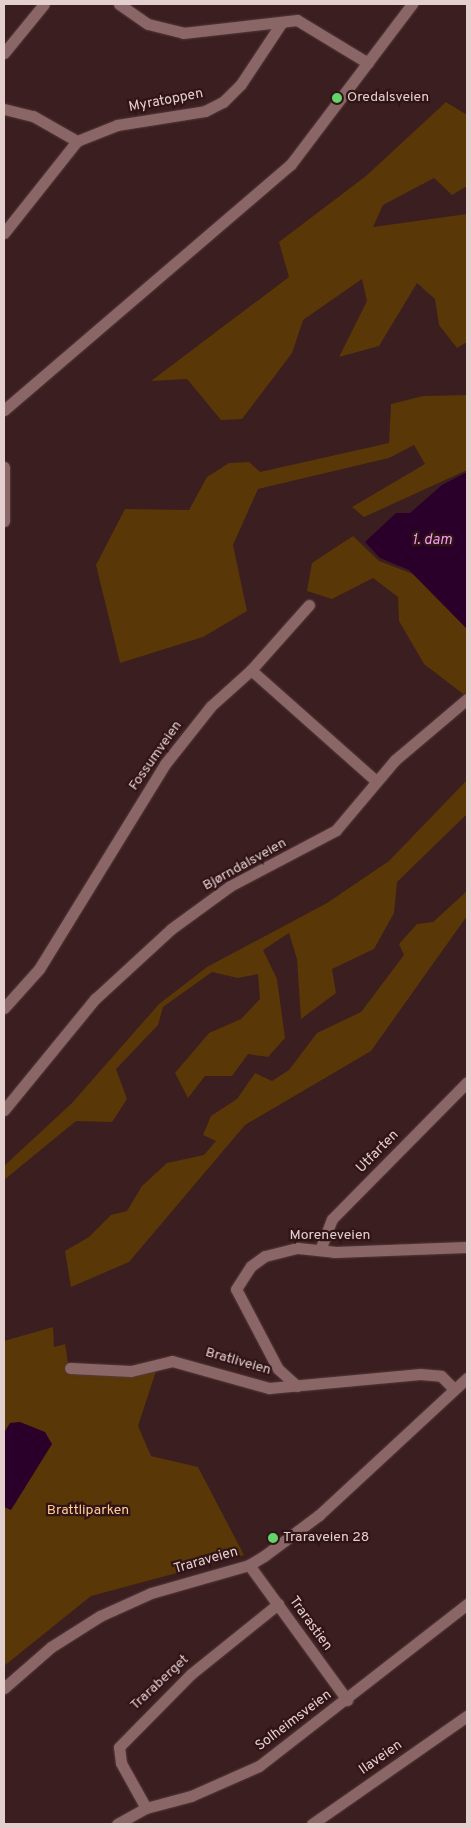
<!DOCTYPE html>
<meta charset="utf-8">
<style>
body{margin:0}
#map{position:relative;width:471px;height:1828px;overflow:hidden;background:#3b1e1f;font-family:Overpass,sans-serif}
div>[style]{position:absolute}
.green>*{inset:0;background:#593706}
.water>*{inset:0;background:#2a002b}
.roads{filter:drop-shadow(0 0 1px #543a3c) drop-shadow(0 0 1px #543a3c)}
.street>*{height:11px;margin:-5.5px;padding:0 5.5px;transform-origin:5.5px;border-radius:5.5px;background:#8b6667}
.dots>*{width:14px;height:14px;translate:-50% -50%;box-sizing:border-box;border:2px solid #311415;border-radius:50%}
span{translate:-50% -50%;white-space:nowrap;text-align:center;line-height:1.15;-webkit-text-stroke:4.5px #311415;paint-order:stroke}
.poi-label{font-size:14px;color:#e4cfcf}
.left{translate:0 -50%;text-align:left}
.street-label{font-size:14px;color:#e4cfcf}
.park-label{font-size:14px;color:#fecd96}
.water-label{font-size:15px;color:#f39bf0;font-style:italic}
.frame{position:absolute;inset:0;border:5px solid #e4cfcf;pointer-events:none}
</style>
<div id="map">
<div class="green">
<div style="clip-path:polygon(446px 102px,467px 115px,467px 186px,452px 195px,434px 178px,383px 205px,373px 227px,467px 214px,467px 342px,457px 348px,439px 325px,435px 299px,417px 283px,379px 346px,339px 357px,367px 301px,362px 279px,303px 320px,292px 353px,242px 419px,221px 420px,187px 379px,151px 381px,289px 277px,279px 242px,366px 176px)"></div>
<div style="clip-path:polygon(467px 395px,467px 470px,364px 517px,352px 507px,425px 464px,414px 445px,389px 458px,258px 489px,233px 545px,247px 611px,203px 637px,120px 663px,96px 565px,125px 509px,189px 510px,207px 477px,229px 463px,249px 462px,260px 472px,389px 443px,391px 404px,423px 396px)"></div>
<div style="clip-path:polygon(353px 536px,379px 561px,413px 574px,467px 624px,467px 697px,424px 664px,399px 621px,398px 597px,373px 578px,332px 599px,307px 591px,312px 563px)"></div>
<div style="clip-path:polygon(467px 780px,467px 814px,397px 882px,394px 913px,374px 949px,332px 969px,336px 993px,301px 1019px,297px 959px,289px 933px,263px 950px,277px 979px,285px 1038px,268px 1057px,248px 1054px,232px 1076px,205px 1076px,188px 1098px,175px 1073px,209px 1033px,241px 1019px,260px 999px,258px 974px,238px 978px,212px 972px,163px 1007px,158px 1025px,116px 1069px,127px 1099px,112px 1122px,76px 1121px,4px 1180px,4px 1166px,72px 1103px,159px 1004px,207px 967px,327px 903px,389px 861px)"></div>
<div style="clip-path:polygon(467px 891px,467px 916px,371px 1051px,245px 1125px,129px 1262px,71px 1287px,65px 1251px,89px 1237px,111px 1215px,127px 1211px,142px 1186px,167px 1163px,204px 1155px,216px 1141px,203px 1135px,211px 1116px,237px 1099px,255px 1073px,272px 1081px,289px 1070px,317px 1033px,361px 1012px,404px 955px,399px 944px,417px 924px,433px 922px)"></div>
<div style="clip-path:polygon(53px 1327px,54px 1347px,65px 1344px,68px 1363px,157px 1368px,138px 1426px,151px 1456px,198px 1467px,244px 1555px,91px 1596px,4px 1666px,4px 1341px)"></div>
</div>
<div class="water">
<div style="clip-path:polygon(467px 472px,467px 629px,409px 570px,380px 558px,365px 542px,396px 513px,410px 513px,442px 485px)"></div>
<div style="clip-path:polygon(20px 1422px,45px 1432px,52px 1444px,11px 1510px,4px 1507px,5px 1431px,10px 1423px)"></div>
</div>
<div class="roads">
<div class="street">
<div style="left:119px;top:4px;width:35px;rotate:35deg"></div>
<div style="left:148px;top:24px;width:36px;rotate:14deg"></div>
<div style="left:183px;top:33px;width:115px;rotate:-6.5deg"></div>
<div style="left:297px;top:20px;width:83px;rotate:31.2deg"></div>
<div style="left:4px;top:53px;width:63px;rotate:-50.8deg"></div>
<div style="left:4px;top:109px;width:30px;rotate:14deg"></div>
<div style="left:33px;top:116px;width:51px;rotate:29.6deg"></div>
<div style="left:77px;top:141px;width:43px;rotate:-21.8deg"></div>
<div style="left:117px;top:125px;width:89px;rotate:-9deg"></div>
<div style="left:205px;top:111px;width:20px;rotate:-27deg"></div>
<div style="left:223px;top:102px;width:25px;rotate:-45deg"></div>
<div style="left:241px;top:84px;width:74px;rotate:-56.5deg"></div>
<div style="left:4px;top:233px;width:117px;rotate:-51.6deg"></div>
<div style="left:4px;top:410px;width:378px;rotate:-40.6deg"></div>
<div style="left:291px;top:164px;width:201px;rotate:-52.9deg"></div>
<div style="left:4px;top:467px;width:54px;rotate:90deg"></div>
<div style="left:251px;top:670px;width:87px;rotate:-48.3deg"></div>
<div style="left:4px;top:1008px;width:52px;rotate:-48.1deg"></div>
<div style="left:39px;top:969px;width:241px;rotate:-58.4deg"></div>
<div style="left:165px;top:764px;width:74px;rotate:-51.6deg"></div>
<div style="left:211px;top:706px;width:54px;rotate:-42deg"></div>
<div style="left:251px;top:670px;width:167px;rotate:41.6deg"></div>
<div style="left:4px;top:1110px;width:144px;rotate:-50.7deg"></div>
<div style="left:95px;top:999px;width:103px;rotate:-42.6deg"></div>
<div style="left:171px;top:929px;width:73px;rotate:-36.1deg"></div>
<div style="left:230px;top:886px;width:120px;rotate:-27.8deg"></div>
<div style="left:336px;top:830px;width:92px;rotate:-49.9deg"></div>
<div style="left:395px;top:760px;width:94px;rotate:-40.3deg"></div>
<div style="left:320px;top:1250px;width:33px;rotate:-69deg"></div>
<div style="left:332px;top:1219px;width:192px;rotate:-45.4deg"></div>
<div style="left:70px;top:1368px;width:61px;rotate:2.8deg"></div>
<div style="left:131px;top:1371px;width:42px;rotate:-13.7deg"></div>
<div style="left:172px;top:1361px;width:101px;rotate:15.6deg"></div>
<div style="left:269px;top:1388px;width:152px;rotate:-5.3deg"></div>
<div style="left:420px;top:1374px;width:21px;rotate:5deg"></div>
<div style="left:441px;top:1376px;width:18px;rotate:45deg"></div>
<div style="left:297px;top:1386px;width:25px;rotate:-138deg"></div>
<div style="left:278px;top:1369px;width:90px;rotate:-117.7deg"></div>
<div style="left:236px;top:1289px;width:27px;rotate:-57deg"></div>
<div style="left:251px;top:1266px;width:17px;rotate:-36deg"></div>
<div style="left:265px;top:1256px;width:34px;rotate:-14deg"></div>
<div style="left:298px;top:1248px;width:36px;rotate:6deg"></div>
<div style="left:334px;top:1252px;width:133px;rotate:-2.2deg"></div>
<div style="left:249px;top:1565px;width:167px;rotate:54deg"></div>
<div style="left:4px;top:1688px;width:62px;rotate:-41.1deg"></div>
<div style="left:51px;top:1647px;width:58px;rotate:-32.3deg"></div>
<div style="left:100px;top:1616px;width:56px;rotate:-24.3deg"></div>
<div style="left:151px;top:1593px;width:102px;rotate:-15.9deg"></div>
<div style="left:249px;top:1565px;width:17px;rotate:-31deg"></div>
<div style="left:264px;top:1556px;width:69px;rotate:-36.7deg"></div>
<div style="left:319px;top:1515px;width:202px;rotate:-42.8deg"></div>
<div style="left:146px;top:1808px;width:51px;rotate:-119.1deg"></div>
<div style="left:121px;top:1763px;width:16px;rotate:-97deg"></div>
<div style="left:119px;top:1747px;width:103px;rotate:-45.4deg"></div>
<div style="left:191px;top:1674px;width:112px;rotate:-38.8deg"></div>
<div style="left:117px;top:1824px;width:33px;rotate:-29deg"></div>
<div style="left:146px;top:1808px;width:47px;rotate:-14.9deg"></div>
<div style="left:191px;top:1796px;width:74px;rotate:-23.8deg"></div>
<div style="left:259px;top:1766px;width:264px;rotate:-37.9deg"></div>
<div style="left:312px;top:1824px;width:189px;rotate:-34.9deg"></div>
</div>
</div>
<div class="dots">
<div style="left:337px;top:98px;background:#63d469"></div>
<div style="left:273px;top:1538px;background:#63d469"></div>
</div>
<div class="poi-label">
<span class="left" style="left:347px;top:98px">Oredalsveien</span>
<span class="left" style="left:283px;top:1538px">Traraveien 28</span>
</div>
<div class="street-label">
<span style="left:166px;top:101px;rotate:-11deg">Myratoppen</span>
<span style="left:156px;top:756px;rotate:-55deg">Fossumveien</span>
<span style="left:245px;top:865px;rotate:-29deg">Bjørndalsveien</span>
<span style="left:378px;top:1152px;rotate:-45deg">Utfarten</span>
<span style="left:330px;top:1236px">Moreneveien</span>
<span style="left:238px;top:1362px;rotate:16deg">Bratliveien</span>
<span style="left:206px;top:1561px;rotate:-16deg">Traraveien</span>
<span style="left:310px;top:1624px;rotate:54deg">Trarastien</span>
<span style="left:160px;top:1683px;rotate:-43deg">Traraberget</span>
<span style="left:294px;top:1721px;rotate:-37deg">Solheimsveien</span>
<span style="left:381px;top:1758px;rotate:-35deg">Ilaveien</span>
</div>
<div class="park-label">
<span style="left:88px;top:1511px">Brattliparken</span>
</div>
<div class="water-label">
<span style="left:432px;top:541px">1. dam</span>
</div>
<div class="frame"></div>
</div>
